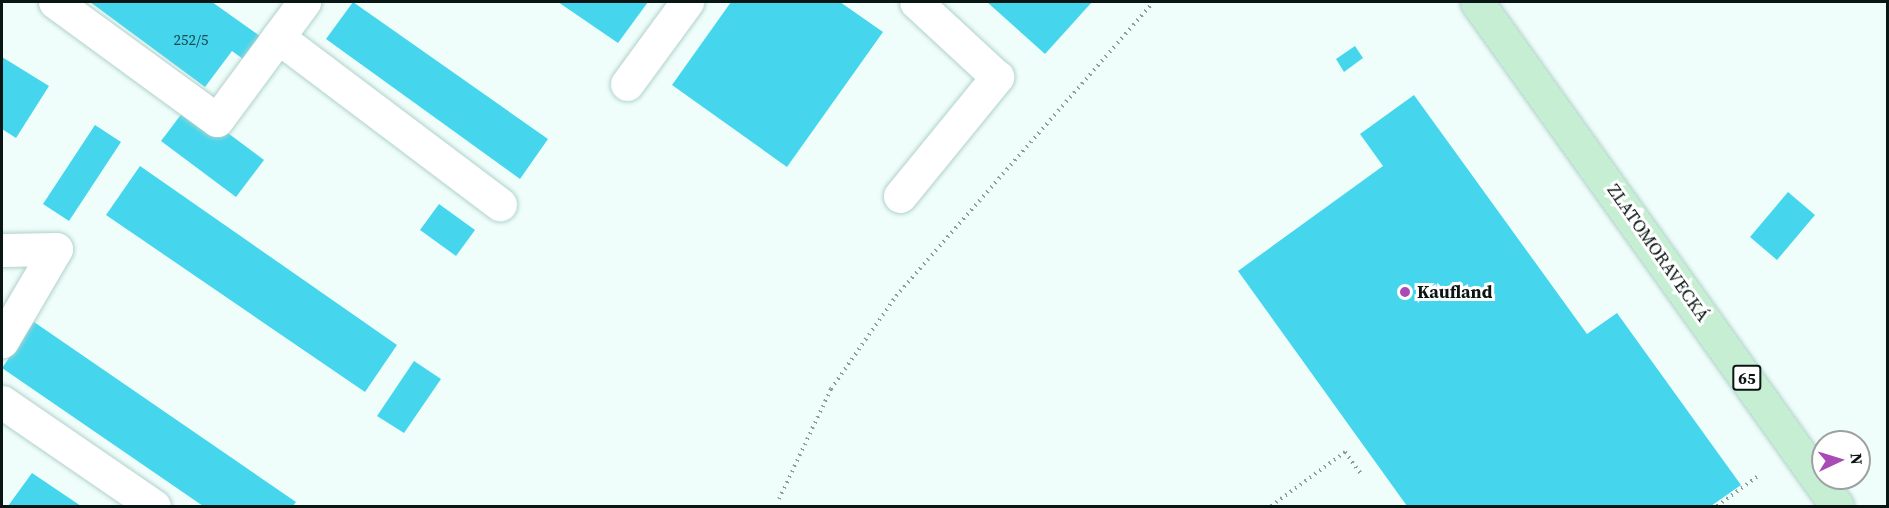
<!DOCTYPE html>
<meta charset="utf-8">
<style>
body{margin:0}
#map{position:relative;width:1889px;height:508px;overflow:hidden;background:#f0fefb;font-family:"Source Serif 4",serif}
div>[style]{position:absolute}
.building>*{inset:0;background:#45d6ee}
.path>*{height:4px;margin-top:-2px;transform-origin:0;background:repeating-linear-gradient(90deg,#8f9c99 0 1.5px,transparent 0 6px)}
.roads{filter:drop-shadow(0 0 2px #b0d1cb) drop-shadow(0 0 2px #b0d1cb)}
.minor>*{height:33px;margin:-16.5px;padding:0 16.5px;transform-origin:16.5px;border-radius:16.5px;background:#fff}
.major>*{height:33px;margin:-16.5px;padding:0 16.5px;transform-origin:16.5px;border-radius:16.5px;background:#c5eed3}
.dots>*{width:16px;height:16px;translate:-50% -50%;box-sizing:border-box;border:3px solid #fff;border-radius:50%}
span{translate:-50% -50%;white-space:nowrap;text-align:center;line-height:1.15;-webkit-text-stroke:6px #fff;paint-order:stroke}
.number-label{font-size:15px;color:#19464a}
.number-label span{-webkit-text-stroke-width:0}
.shield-label span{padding:2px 4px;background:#fff;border:2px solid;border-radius:4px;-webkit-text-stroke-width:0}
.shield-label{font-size:16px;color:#0a1614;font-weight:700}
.street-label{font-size:18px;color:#0a1614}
.poi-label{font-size:18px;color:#0a1614;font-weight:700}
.left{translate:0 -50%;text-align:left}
.frame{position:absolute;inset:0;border:3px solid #0a1614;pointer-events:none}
.north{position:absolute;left:1811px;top:430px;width:60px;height:60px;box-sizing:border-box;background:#fff;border:2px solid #9da2a1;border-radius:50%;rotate:86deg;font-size:16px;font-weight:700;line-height:24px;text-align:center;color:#0a1614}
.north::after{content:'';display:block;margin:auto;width:21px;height:27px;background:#a94bb5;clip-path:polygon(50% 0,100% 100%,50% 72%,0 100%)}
</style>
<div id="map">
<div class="building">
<div style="clip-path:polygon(90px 2px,212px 2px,260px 36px,243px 59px,232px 51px,205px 87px)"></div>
<div style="clip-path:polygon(353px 2px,548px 139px,520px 179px,326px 39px)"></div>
<div style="clip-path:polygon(558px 2px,648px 2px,618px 43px)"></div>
<div style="clip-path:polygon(731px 2px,840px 2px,883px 32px,787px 167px,672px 85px)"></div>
<div style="clip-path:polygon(987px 2px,1092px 2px,1045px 54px)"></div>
<div style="clip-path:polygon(1355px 46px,1363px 58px,1344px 72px,1336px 59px)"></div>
<div style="clip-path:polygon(2px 57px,49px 86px,16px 138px,2px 129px)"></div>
<div style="clip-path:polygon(1414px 95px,1587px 334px,1617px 313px,1741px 485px,1711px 506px,1407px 506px,1238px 271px,1383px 166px,1360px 134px)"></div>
<div style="clip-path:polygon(189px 104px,264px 160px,236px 197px,161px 141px)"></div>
<div style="clip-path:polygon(95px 125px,121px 142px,69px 221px,43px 204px)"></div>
<div style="clip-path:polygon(140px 166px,397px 345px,365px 392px,106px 215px)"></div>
<div style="clip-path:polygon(1788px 192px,1815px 215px,1777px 260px,1750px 237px)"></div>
<div style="clip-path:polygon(439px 204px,475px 230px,456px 256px,420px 230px)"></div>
<div style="clip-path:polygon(34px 322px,296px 502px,293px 506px,203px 506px,2px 368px)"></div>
<div style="clip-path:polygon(414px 361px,441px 379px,404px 433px,377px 416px)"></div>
<div style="clip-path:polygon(32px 473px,81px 506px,8px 506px)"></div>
</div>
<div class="path">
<div style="left:779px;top:499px;width:122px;rotate:-64.7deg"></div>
<div style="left:831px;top:389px;width:113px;rotate:-55deg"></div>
<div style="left:896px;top:296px;width:390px;rotate:-48.8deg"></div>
<div style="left:1271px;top:506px;width:92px;rotate:-36.1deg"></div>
<div style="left:1345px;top:452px;width:29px;rotate:54deg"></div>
<div style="left:1717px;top:506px;width:51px;rotate:-36.2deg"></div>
</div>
<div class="roads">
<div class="minor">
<div style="left:55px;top:2px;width:200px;rotate:36.1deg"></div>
<div style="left:217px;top:120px;width:147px;rotate:-53.6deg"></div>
<div style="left:278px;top:37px;width:278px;rotate:37deg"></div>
<div style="left:627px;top:84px;width:102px;rotate:-53.8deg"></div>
<div style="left:900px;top:196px;width:154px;rotate:-50.8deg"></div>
<div style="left:997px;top:77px;width:110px;rotate:-137.2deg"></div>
<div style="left:2px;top:250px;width:54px;rotate:-1.1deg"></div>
<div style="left:56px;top:249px;width:107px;rotate:120.4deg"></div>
<div style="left:2px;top:402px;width:184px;rotate:34.4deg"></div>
</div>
<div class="major">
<div style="left:1477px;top:2px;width:619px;rotate:54.46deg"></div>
</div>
</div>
<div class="dots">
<div style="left:1405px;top:292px;background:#a94bb5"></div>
</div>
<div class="number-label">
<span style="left:191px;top:40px">252/5</span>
</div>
<div class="shield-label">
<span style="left:1747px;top:378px">65</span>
</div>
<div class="street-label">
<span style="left:1658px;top:253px;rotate:55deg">ZLATOMORAVECKÁ</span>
</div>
<div class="poi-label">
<span class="left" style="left:1417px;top:292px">Kaufland</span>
</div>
<div class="frame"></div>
<div class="north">N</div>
</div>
